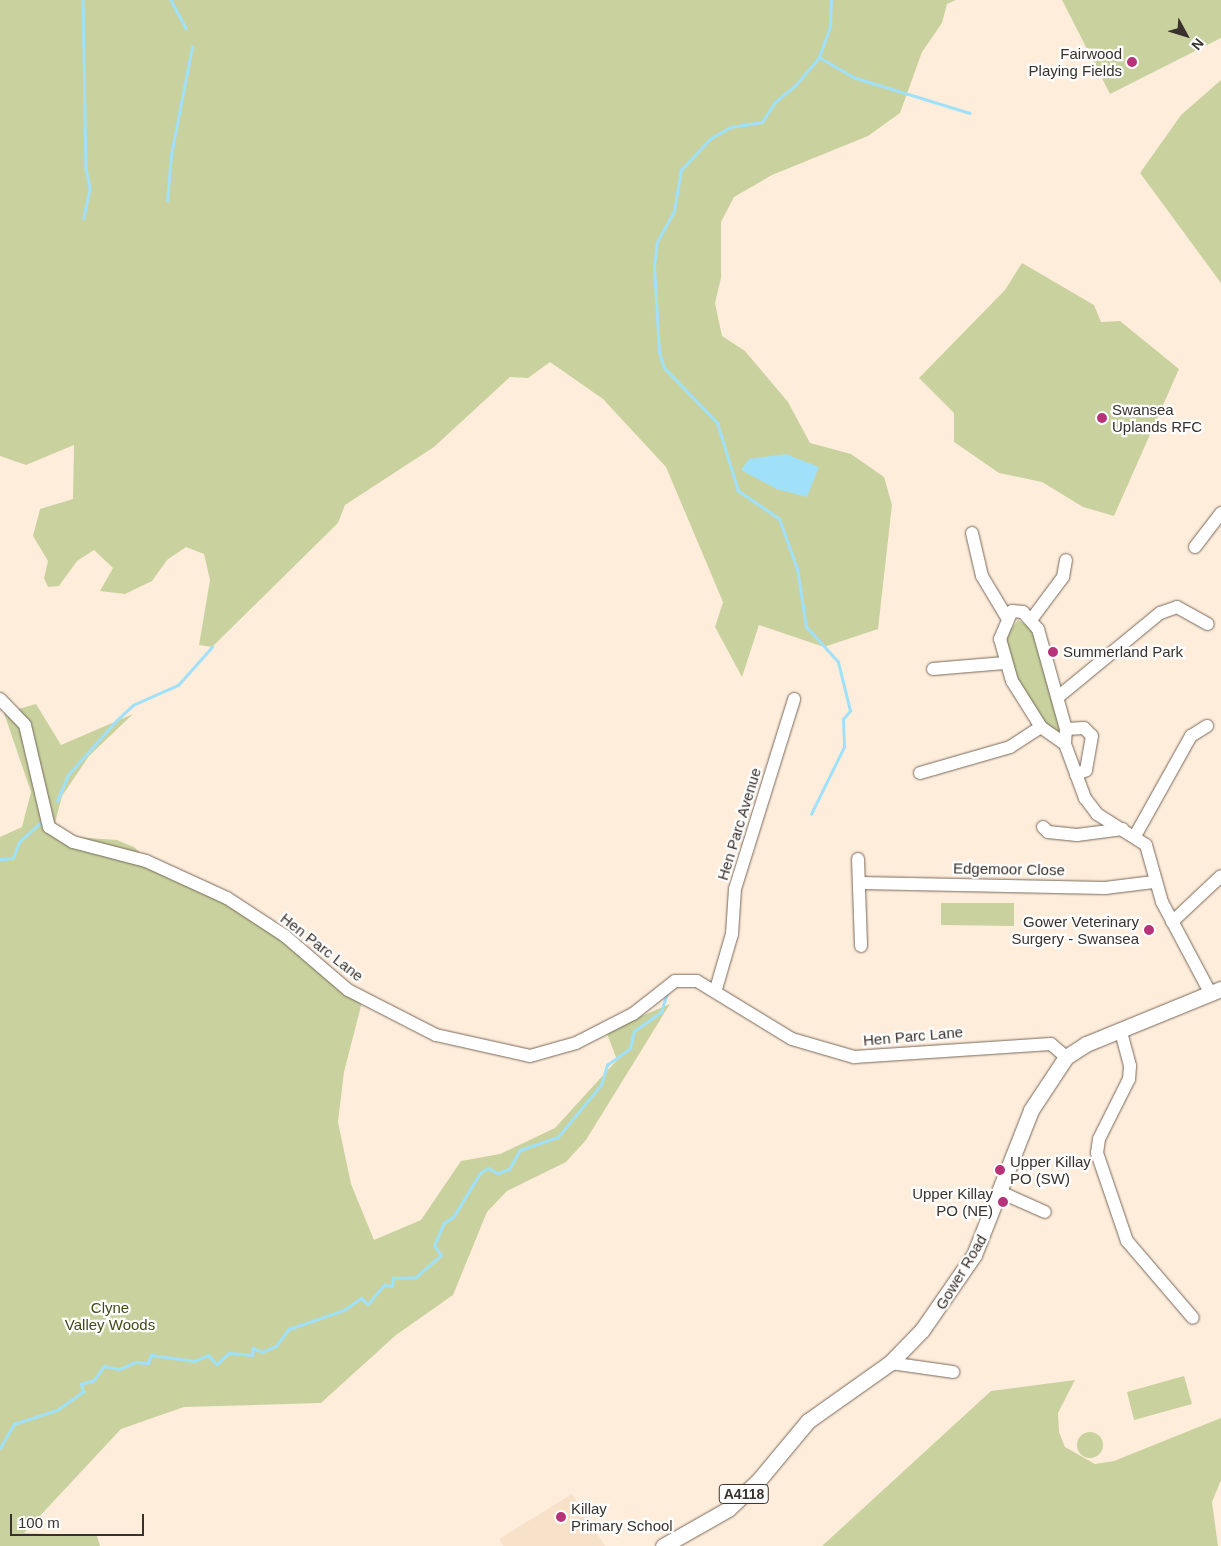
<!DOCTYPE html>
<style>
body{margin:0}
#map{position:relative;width:1221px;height:1546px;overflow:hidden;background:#ffeddc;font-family:Helvetica,sans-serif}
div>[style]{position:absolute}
.built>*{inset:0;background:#f7e1c9}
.green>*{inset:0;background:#c9d29e}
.round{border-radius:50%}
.water>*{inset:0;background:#a0e1f9}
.stream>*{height:2.5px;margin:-1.25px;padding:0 1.25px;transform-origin:1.25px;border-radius:1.25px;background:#a0e1f9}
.roads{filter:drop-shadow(0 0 1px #776859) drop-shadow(0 0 1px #776859)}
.minor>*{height:12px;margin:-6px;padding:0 6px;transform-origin:6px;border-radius:6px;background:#fff}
.major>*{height:15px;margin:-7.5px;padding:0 7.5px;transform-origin:7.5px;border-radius:7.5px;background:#fff}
.dots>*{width:14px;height:14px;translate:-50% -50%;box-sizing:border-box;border:2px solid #fefefe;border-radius:50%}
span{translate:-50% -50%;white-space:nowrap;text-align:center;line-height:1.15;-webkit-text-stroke:4.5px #fefefe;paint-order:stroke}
.shield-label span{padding:1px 4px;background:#fefefe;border:1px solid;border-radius:4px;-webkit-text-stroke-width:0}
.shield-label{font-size:14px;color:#39322c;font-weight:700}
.poi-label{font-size:15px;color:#39322c}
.right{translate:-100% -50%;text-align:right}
.left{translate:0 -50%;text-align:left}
.street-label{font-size:15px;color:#39322c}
.park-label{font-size:15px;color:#444a16}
.north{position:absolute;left:1161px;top:10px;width:50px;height:50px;-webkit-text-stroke:4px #fefefe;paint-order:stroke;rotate:129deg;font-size:14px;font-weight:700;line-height:20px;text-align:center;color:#39322c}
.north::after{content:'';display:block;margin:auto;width:18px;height:22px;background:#39322c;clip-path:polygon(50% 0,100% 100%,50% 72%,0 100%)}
.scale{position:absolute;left:10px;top:1514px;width:134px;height:22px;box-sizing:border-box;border:2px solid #39322c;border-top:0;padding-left:6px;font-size:15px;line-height:18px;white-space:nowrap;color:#39322c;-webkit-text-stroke:4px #fefefe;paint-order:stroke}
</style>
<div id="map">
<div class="built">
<div style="clip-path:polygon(572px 1494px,605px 1546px,503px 1546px,499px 1539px)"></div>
</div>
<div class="green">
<div style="clip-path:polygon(0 0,956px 0,947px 4px,942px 23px,922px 52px,900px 113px,868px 136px,772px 175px,734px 197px,721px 222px,721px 278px,715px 303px,722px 336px,745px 351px,788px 402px,810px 443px,851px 454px,884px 477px,892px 505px,878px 629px,824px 647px,759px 625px,742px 677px,715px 627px,723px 602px,666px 467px,603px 399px,550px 362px,528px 378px,510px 377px,434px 447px,345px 505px,338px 523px,212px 647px,199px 645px,210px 580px,204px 554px,186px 547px,167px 560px,152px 581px,125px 594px,100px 591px,113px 568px,94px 550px,77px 561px,59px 586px,48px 587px,44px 578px,48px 561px,33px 536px,40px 509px,73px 499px,74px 445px,26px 465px,0 456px)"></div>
<div style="clip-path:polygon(1062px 0,1221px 0,1221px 38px,1110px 94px)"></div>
<div style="clip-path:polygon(1221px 80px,1221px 283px,1140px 173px,1181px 115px)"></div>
<div style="clip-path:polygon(1022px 263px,1094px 305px,1101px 322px,1120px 321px,1179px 369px,1114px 516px,1083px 507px,1042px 482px,999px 473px,954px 442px,954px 413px,919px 378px,1005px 290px)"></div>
<div style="clip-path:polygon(1018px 620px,1033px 629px,1062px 729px,1059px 734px,1050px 731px,1012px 671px,1006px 636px)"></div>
<div style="clip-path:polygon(36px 704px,61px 745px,133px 714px,89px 756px,62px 796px,55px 823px,75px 837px,117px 840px,134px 847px,159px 870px,200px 888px,270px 931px,362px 1002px,344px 1072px,338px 1122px,351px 1184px,374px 1240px,421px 1220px,461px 1161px,500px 1154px,555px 1128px,617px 1060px,606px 1031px,670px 1004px,586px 1140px,566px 1162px,507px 1191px,487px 1212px,453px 1295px,396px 1335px,321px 1403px,184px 1407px,121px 1429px,24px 1533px,97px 1536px,100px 1546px,0 1546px,0 837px,22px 827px,31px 792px,4px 713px)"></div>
<div style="clip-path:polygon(941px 903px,1014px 903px,1014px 926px,941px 925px)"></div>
<div style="clip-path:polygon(1184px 1376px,1192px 1404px,1134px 1420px,1127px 1392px)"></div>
<div style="clip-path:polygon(1075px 1380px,1058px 1413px,1059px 1432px,1065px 1447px,1095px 1464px,1114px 1461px,1221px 1418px,1221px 1480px,1212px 1502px,1218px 1546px,822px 1546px,991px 1391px)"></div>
<div class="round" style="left:1077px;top:1432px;width:26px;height:26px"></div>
</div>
<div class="water">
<div style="clip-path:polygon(786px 454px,819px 467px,807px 497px,777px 489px,741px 470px,749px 459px)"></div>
</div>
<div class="stream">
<div style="left:83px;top:0;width:168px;rotate:89deg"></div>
<div style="left:86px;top:168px;width:21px;rotate:79deg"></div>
<div style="left:90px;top:189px;width:30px;rotate:102deg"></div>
<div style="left:171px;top:0;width:32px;rotate:62deg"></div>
<div style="left:819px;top:57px;width:39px;rotate:30deg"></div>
<div style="left:853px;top:77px;width:122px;rotate:17.1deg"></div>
<div style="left:167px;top:201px;width:46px;rotate:-85deg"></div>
<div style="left:171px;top:155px;width:110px;rotate:-79deg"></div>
<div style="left:57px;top:801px;width:28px;rotate:-67deg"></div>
<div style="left:68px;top:775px;width:72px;rotate:-48.4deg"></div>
<div style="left:116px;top:721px;width:23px;rotate:-43deg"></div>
<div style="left:133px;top:705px;width:49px;rotate:-24deg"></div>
<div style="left:178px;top:685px;width:51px;rotate:-48.2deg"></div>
<div style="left:811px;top:814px;width:75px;rotate:-63.8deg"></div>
<div style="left:844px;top:747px;width:28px;rotate:-92deg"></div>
<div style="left:843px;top:719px;width:11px;rotate:-49deg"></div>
<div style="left:850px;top:711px;width:50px;rotate:-103.8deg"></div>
<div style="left:838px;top:662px;width:47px;rotate:-132.4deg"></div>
<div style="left:806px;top:627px;width:59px;rotate:-98.8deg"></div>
<div style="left:797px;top:569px;width:53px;rotate:-109.8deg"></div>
<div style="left:779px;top:519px;width:50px;rotate:-145.7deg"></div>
<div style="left:738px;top:491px;width:71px;rotate:-107.2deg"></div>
<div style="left:717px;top:423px;width:76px;rotate:-133.9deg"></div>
<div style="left:664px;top:368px;width:16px;rotate:-108deg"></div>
<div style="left:659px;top:353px;width:87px;rotate:-93.3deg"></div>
<div style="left:654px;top:266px;width:24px;rotate:-83deg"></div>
<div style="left:657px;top:242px;width:35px;rotate:-61deg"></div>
<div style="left:674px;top:211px;width:42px;rotate:-80.3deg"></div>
<div style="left:681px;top:170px;width:44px;rotate:-46.8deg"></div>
<div style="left:711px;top:138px;width:23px;rotate:-29deg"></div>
<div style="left:731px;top:127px;width:31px;rotate:-9deg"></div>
<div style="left:762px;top:122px;width:24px;rotate:-57deg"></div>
<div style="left:775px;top:102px;width:26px;rotate:-39deg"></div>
<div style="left:795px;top:86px;width:38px;rotate:-50deg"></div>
<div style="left:819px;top:57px;width:33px;rotate:-70deg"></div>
<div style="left:830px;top:26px;width:26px;rotate:-88deg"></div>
<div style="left:0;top:859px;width:13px;rotate:-4deg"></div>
<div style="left:13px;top:858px;width:17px;rotate:-69deg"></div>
<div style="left:19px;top:842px;width:28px;rotate:-42deg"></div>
<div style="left:0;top:1448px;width:28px;rotate:-60deg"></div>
<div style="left:14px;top:1424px;width:45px;rotate:-18deg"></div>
<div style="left:57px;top:1410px;width:32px;rotate:-35deg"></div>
<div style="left:83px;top:1392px;width:8px;rotate:-104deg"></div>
<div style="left:81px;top:1384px;width:14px;rotate:-17deg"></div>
<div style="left:94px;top:1380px;width:17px;rotate:-54deg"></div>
<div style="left:104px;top:1366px;width:16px;rotate:11deg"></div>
<div style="left:120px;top:1369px;width:17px;rotate:-24deg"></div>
<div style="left:136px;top:1362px;width:12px;rotate:5deg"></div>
<div style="left:148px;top:1363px;width:9px;rotate:-69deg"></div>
<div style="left:151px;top:1355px;width:44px;rotate:7.8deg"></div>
<div style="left:195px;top:1361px;width:14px;rotate:-25deg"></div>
<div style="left:208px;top:1355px;width:13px;rotate:45deg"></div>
<div style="left:217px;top:1364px;width:16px;rotate:-43deg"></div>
<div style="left:229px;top:1353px;width:23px;rotate:5deg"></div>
<div style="left:252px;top:1355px;width:7px;rotate:-82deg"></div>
<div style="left:253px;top:1348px;width:10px;rotate:24deg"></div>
<div style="left:262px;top:1352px;width:15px;rotate:-23deg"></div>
<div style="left:276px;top:1346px;width:21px;rotate:-53deg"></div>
<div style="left:289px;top:1329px;width:58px;rotate:-19.1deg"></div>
<div style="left:344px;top:1310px;width:21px;rotate:-35deg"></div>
<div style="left:361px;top:1298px;width:9px;rotate:41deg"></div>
<div style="left:368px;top:1304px;width:25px;rotate:-50deg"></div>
<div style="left:384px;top:1285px;width:8px;rotate:7deg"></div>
<div style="left:392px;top:1286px;width:8px;rotate:-83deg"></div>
<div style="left:393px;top:1278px;width:23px;rotate:-2deg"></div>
<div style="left:416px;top:1277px;width:33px;rotate:-41deg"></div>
<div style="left:441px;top:1255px;width:11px;rotate:-128deg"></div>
<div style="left:434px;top:1246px;width:25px;rotate:-67deg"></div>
<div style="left:444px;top:1223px;width:12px;rotate:-35deg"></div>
<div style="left:454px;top:1216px;width:50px;rotate:-58.8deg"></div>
<div style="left:480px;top:1173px;width:9px;rotate:-32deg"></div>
<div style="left:488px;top:1168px;width:11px;rotate:27deg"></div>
<div style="left:498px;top:1173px;width:12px;rotate:-20deg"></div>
<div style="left:509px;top:1169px;width:22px;rotate:-60deg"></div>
<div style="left:520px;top:1150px;width:40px;rotate:-18.9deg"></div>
<div style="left:558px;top:1137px;width:67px;rotate:-50.4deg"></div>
<div style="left:601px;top:1085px;width:21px;rotate:-73deg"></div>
<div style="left:607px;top:1065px;width:29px;rotate:-36deg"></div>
<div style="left:630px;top:1048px;width:17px;rotate:-77deg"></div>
<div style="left:634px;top:1031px;width:33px;rotate:-35deg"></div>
<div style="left:661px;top:1012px;width:19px;rotate:-72deg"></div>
</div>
<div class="roads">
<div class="minor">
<div style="left:972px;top:533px;width:44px;rotate:76.9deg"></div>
<div style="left:982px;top:576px;width:47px;rotate:59deg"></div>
<div style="left:1195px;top:547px;width:43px;rotate:-52.6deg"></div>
<div style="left:1031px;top:620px;width:54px;rotate:-53.3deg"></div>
<div style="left:1063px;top:577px;width:17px;rotate:-80deg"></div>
<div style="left:933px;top:669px;width:72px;rotate:-4.8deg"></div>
<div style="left:1058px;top:697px;width:132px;rotate:-39.5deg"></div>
<div style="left:1160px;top:613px;width:18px;rotate:-19deg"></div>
<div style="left:1177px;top:607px;width:35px;rotate:29deg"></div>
<div style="left:0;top:699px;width:36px;rotate:46deg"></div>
<div style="left:25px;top:725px;width:105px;rotate:76.8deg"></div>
<div style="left:49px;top:827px;width:28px;rotate:32deg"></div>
<div style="left:73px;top:842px;width:75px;rotate:14.6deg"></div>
<div style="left:146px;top:861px;width:89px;rotate:24.6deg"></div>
<div style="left:227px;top:898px;width:69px;rotate:33.2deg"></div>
<div style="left:285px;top:936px;width:83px;rotate:40.6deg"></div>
<div style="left:348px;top:990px;width:99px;rotate:27.1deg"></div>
<div style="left:436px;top:1035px;width:96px;rotate:12.6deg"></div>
<div style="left:530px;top:1056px;width:48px;rotate:-15.8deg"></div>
<div style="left:576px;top:1043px;width:64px;rotate:-27deg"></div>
<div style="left:633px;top:1014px;width:53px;rotate:-38.2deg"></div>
<div style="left:675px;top:981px;width:22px"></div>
<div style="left:697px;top:981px;width:111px;rotate:31.4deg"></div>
<div style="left:792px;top:1039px;width:65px;rotate:16.2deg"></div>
<div style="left:854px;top:1057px;width:197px;rotate:-3.8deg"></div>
<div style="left:1051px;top:1044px;width:20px;rotate:41deg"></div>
<div style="left:1066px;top:729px;width:18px;rotate:-3deg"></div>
<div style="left:1084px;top:728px;width:11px;rotate:45deg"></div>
<div style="left:1092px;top:736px;width:35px;rotate:100deg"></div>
<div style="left:1086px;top:770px;width:11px;rotate:153deg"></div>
<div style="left:1065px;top:744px;width:29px;rotate:-145deg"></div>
<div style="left:1041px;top:727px;width:54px;rotate:-122.2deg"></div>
<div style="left:1012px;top:681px;width:44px;rotate:-105.9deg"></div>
<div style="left:1000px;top:639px;width:30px;rotate:-67deg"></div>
<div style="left:1012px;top:611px;width:11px;rotate:5deg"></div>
<div style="left:1023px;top:612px;width:23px;rotate:49deg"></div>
<div style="left:1038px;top:629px;width:104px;rotate:74.4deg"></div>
<div style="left:1066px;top:729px;width:15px;rotate:94deg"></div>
<div style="left:1065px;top:744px;width:58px;rotate:69.7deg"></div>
<div style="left:1085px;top:798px;width:20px;rotate:53deg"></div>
<div style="left:1097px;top:814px;width:58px;rotate:32.3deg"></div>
<div style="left:1146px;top:845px;width:59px;rotate:74.3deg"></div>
<div style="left:1162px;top:902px;width:104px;rotate:62deg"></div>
<div style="left:920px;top:773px;width:94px;rotate:-16.1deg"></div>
<div style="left:1010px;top:747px;width:37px;rotate:-33deg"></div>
<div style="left:1043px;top:827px;width:7px;rotate:45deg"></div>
<div style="left:1048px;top:832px;width:29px;rotate:6deg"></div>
<div style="left:1077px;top:835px;width:46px;rotate:-7.4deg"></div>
<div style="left:1135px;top:836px;width:115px;rotate:-60.8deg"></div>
<div style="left:1191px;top:736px;width:19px;rotate:-32deg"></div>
<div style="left:858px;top:859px;width:87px;rotate:88deg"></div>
<div style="left:861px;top:883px;width:244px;rotate:1.2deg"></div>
<div style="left:1105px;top:888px;width:49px;rotate:-7deg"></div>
<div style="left:1172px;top:922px;width:67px;rotate:-43.2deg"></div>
<div style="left:716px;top:989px;width:57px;rotate:-73.8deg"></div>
<div style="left:732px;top:934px;width:45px;rotate:-86.2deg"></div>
<div style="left:735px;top:889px;width:199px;rotate:-72.7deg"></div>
<div style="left:1121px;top:1032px;width:35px;rotate:75deg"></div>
<div style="left:1130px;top:1066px;width:13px;rotate:94deg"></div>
<div style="left:1129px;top:1079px;width:67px;rotate:116.6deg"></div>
<div style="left:1099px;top:1139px;width:14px;rotate:98deg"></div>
<div style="left:1097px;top:1153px;width:93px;rotate:71.2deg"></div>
<div style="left:1127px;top:1241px;width:101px;rotate:49.4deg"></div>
<div style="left:1000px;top:1192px;width:49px;rotate:24deg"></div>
<div style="left:890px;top:1363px;width:64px;rotate:8.1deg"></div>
</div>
<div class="major">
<div style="left:663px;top:1546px;width:75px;rotate:-29.6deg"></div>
<div style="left:728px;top:1509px;width:41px;rotate:-43deg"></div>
<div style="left:758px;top:1481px;width:78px;rotate:-50.2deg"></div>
<div style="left:808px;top:1421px;width:100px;rotate:-35.3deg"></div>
<div style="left:890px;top:1363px;width:46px;rotate:-45.9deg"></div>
<div style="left:922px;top:1330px;width:91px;rotate:-55.3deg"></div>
<div style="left:974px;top:1255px;width:156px;rotate:-68.5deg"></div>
<div style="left:1031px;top:1110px;width:64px;rotate:-56.6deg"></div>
<div style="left:1066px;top:1057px;width:24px;rotate:-33deg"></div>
<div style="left:1086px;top:1044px;width:146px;rotate:-22.2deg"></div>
</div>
</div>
<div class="dots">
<div style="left:1132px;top:62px;background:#b6337a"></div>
<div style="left:1102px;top:418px;background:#b6337a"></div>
<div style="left:1053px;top:652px;background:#b6337a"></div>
<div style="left:1149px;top:930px;background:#b6337a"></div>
<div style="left:1000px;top:1170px;background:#b6337a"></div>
<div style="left:1003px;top:1202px;background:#b6337a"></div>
<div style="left:561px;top:1517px;background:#b6337a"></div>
</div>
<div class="shield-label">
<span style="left:744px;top:1494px">A4118</span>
</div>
<div class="poi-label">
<span class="right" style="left:1122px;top:62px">Fairwood<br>Playing Fields</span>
<span class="left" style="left:1112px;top:418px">Swansea<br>Uplands RFC</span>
<span class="left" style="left:1063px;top:652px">Summerland Park</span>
<span class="right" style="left:1139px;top:930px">Gower Veterinary<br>Surgery - Swansea</span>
<span class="left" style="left:1010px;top:1170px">Upper Killay<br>PO (SW)</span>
<span class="right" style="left:993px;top:1202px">Upper Killay<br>PO (NE)</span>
<span class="left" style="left:571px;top:1517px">Killay<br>Primary School</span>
</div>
<div class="street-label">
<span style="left:739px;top:824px;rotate:-73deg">Hen Parc Avenue</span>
<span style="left:1009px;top:869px;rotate:1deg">Edgemoor Close</span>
<span style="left:322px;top:947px;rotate:38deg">Hen Parc Lane</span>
<span style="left:913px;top:1036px;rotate:-5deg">Hen Parc Lane</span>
<span style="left:961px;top:1272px;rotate:-59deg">Gower Road</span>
</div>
<div class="park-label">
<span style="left:110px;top:1316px">Clyne<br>Valley Woods</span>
</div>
<div class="north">N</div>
<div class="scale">100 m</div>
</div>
